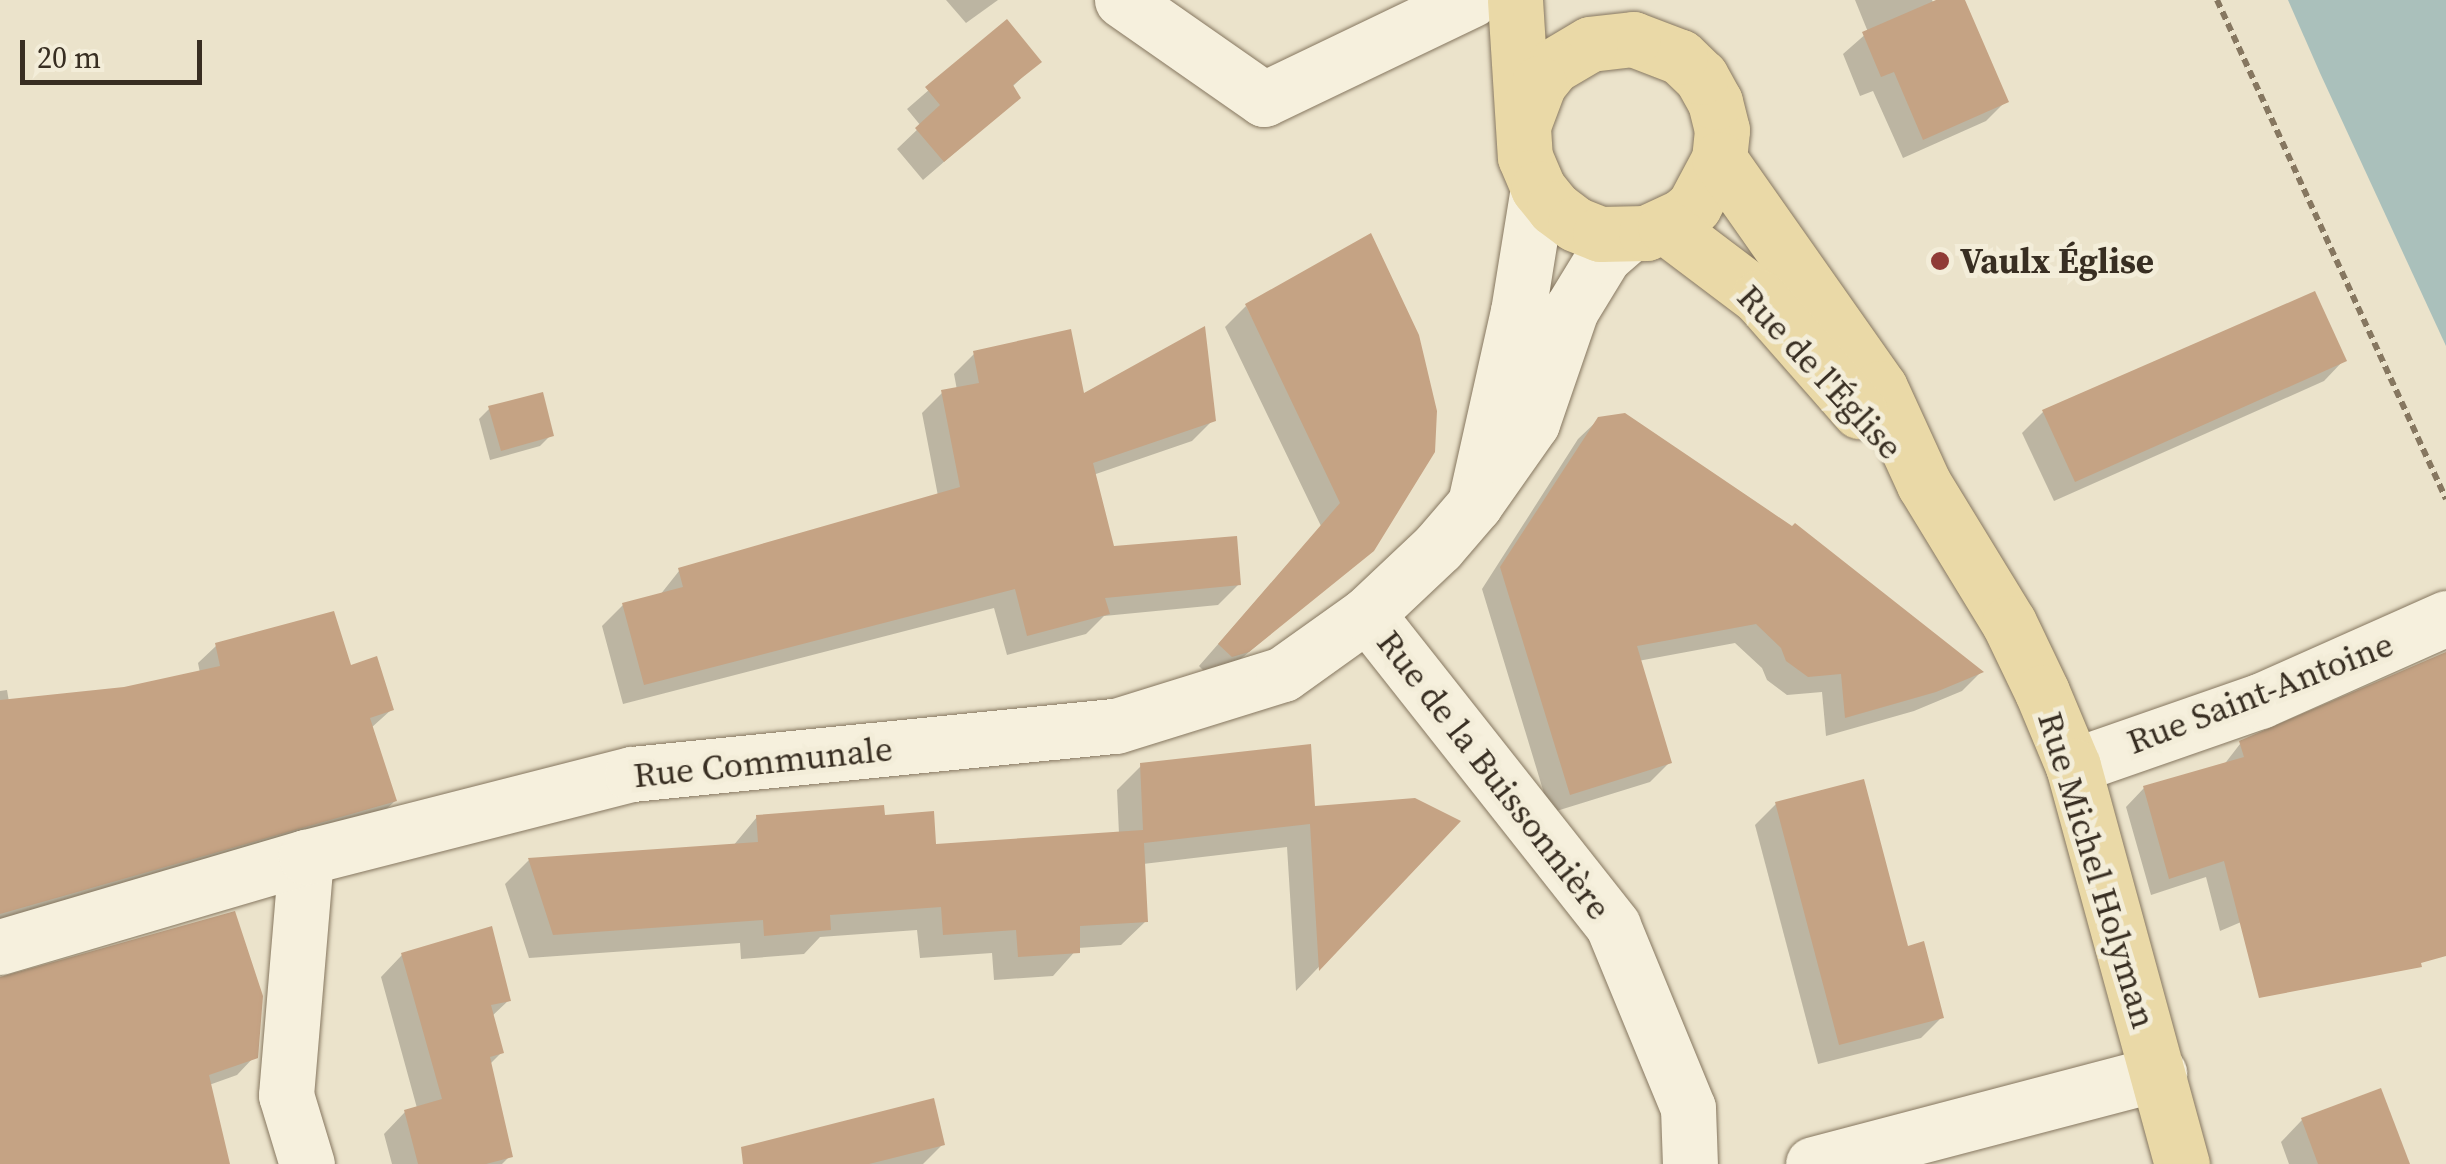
<!DOCTYPE html>
<meta charset="utf-8">
<style>
body{margin:0}
#map{position:relative;width:2446px;height:1164px;overflow:hidden;background:#ebe3cb;font-family:"Source Serif 4",serif}
div>[style]{position:absolute}
.water>*{inset:0;background:#aac0bb}
.shadow>*{inset:0;background:#0003}
.building>*{inset:0;background:#c5a384}
.path>*{height:6px;margin-top:-3px;transform-origin:0;background:repeating-linear-gradient(90deg,#867760 0 8px,transparent 0 13px)}
.roads{filter:drop-shadow(0 0 2px #867760) drop-shadow(0 0 2px #867760)}
.minor>*{height:55px;margin:-27.5px;padding:0 27.5px;transform-origin:27.5px;border-radius:27.5px;background:#f6f0dd}
.major>*{height:55px;margin:-27.5px;padding:0 27.5px;transform-origin:27.5px;border-radius:27.5px;background:#ead9a7}
.dots>*{width:28px;height:28px;translate:-50% -50%;box-sizing:border-box;border:5px solid #f3edd9;border-radius:50%}
span{translate:-50% -50%;white-space:nowrap;text-align:center;line-height:1.15;-webkit-text-stroke:10px #f3edd9;paint-order:stroke}
.poi-label{font-size:35px;color:#382e22;font-weight:700}
.left{translate:0 -50%;text-align:left}
.street-label{font-size:35px;color:#382e22}
.scale{position:absolute;left:20px;top:40px;width:182px;height:45px;box-sizing:border-box;border:5px solid #382e22;border-top:0;padding-left:12px;font-size:30px;line-height:35px;white-space:nowrap;color:#382e22;-webkit-text-stroke:8px #f3edd9;paint-order:stroke}
</style>
<div id="map">
<div class="water">
<div style="clip-path:polygon(2288px 0,2446px 0,2446px 346px,2320px 73px)"></div>
</div>
<div class="shadow">
<div style="clip-path:polygon(946px 0,998px 0,966px 23px)"></div>
<div style="clip-path:polygon(1855px 0,1932px 0,1934px 4px,1962px 0,2006px 101px,1986px 121px,1903px 158px,1873px 91px,1860px 96px,1843px 54px,1868px 32px)"></div>
<div style="clip-path:polygon(1006px 23px,1038px 62px,1011px 88px,1018px 98px,923px 180px,897px 149px,921px 126px,907px 109px)"></div>
<div style="clip-path:polygon(1246px 306px,1372px 549px,1225px 672px,1210px 677px,1199px 666px,1321px 526px,1225px 327px)"></div>
<div style="clip-path:polygon(974px 354px,1083px 397px,1213px 420px,1192px 441px,1093px 475px,1112px 549px,1239px 584px,1218px 605px,1104px 616px,1086px 634px,1007px 655px,994px 608px,623px 704px,602px 626px,623px 605px,660px 595px,679px 571px,938px 496px,922px 413px,942px 393px,957px 390px,954px 374px)"></div>
<div style="clip-path:polygon(2344px 360px,2324px 381px,2054px 501px,2022px 433px,2043px 412px)"></div>
<div style="clip-path:polygon(490px 408px,551px 435px,540px 446px,490px 460px,479px 419px)"></div>
<div style="clip-path:polygon(1599px 419px,1981px 672px,1962px 691px,1914px 711px,1826px 736px,1822px 692px,1787px 695px,1767px 680px,1762px 668px,1735px 643px,1638px 661px,1670px 762px,1650px 782px,1550px 813px,1482px 589px,1578px 439px)"></div>
<div style="clip-path:polygon(216px 646px,350px 668px,391px 710px,371px 728px,395px 801px,377px 818px,0 926px,0 691px,7px 690px,9px 702px,124px 689px,200px 673px,198px 663px)"></div>
<div style="clip-path:polygon(2446px 655px,2446px 835px,2220px 931px,2206px 877px,2151px 895px,2126px 807px,2144px 788px,2223px 766px,2240px 744px)"></div>
<div style="clip-path:polygon(1141px 766px,1313px 809px,1457px 821px,1296px 991px,1287px 847px,1143px 864px,1146px 921px,1121px 945px,1078px 948px,1053px 976px,994px 980px,992px 953px,920px 958px,917px 930px,820px 937px,804px 954px,741px 959px,740px 943px,529px 958px,505px 884px,529px 860px,733px 846px,757px 817px,883px 817px,934px 847px,1119px 834px,1117px 790px)"></div>
<div style="clip-path:polygon(1776px 804px,1906px 949px,1942px 1017px,1921px 1038px,1818px 1064px,1755px 825px)"></div>
<div style="clip-path:polygon(402px 955px,509px 1000px,491px 1017px,501px 1053px,489px 1065px,510px 1156px,502px 1164px,392px 1164px,384px 1134px,405px 1112px,417px 1108px,381px 977px)"></div>
<div style="clip-path:polygon(0 980px,255px 1056px,237px 1075px,209px 1085px,228px 1164px,0 1164px)"></div>
<div style="clip-path:polygon(2302px 1120px,2407px 1164px,2289px 1164px,2281px 1142px)"></div>
<div style="clip-path:polygon(943px 1144px,923px 1164px,770px 1164px)"></div>
</div>
<div class="building">
<div style="clip-path:polygon(1936px 0,1965px 0,2009px 102px,1923px 140px,1894px 72px,1881px 77px,1862px 32px)"></div>
<div style="clip-path:polygon(1007px 19px,1042px 62px,1013px 85px,1021px 98px,944px 162px,915px 128px,940px 105px,925px 87px)"></div>
<div style="clip-path:polygon(1371px 233px,1419px 335px,1437px 411px,1435px 452px,1374px 551px,1249px 652px,1232px 657px,1218px 644px,1340px 503px,1245px 304px)"></div>
<div style="clip-path:polygon(2315px 291px,2347px 361px,2075px 482px,2042px 410px)"></div>
<div style="clip-path:polygon(1205px 326px,1216px 421px,1093px 463px,1114px 546px,1237px 536px,1241px 585px,1105px 598px,1110px 614px,1027px 636px,1015px 589px,644px 685px,622px 603px,683px 587px,678px 568px,960px 487px,941px 390px,979px 383px,973px 351px,1071px 329px,1084px 393px)"></div>
<div style="clip-path:polygon(543px 392px,554px 436px,501px 451px,488px 406px)"></div>
<div style="clip-path:polygon(1625px 413px,1792px 526px,1795px 523px,1984px 672px,1936px 692px,1845px 718px,1841px 674px,1808px 677px,1786px 661px,1781px 648px,1756px 624px,1637px 646px,1672px 763px,1570px 795px,1500px 567px,1598px 417px)"></div>
<div style="clip-path:polygon(334px 611px,351px 665px,377px 656px,394px 710px,370px 718px,397px 801px,0 914px,0 700px,124px 687px,220px 666px,215px 643px)"></div>
<div style="clip-path:polygon(2446px 652px,2446px 956px,2421px 963px,2422px 967px,2259px 998px,2224px 861px,2169px 879px,2143px 786px,2244px 757px,2239px 741px)"></div>
<div style="clip-path:polygon(1311px 744px,1315px 806px,1415px 798px,1461px 821px,1319px 971px,1310px 824px,1144px 843px,1148px 922px,1080px 926px,1080px 953px,1018px 957px,1016px 930px,943px 935px,941px 907px,830px 915px,831px 930px,764px 936px,763px 920px,553px 935px,528px 858px,758px 842px,756px 815px,884px 805px,885px 815px,934px 811px,936px 844px,1143px 830px,1140px 763px)"></div>
<div style="clip-path:polygon(1864px 779px,1908px 946px,1924px 941px,1944px 1018px,1839px 1045px,1775px 802px)"></div>
<div style="clip-path:polygon(235px 911px,263px 996px,258px 1058px,209px 1075px,230px 1164px,0 1164px,0 977px)"></div>
<div style="clip-path:polygon(492px 926px,511px 1001px,491px 1005px,504px 1053px,490px 1057px,513px 1157px,486px 1164px,418px 1164px,404px 1110px,442px 1099px,401px 953px)"></div>
<div style="clip-path:polygon(2381px 1088px,2410px 1164px,2318px 1164px,2301px 1118px)"></div>
<div style="clip-path:polygon(934px 1098px,945px 1145px,869px 1164px,743px 1164px,741px 1147px)"></div>
</div>
<div class="path">
<div style="left:2217px;top:0;width:549px;rotate:65.35deg"></div>
</div>
<div class="roads">
<div class="minor">
<div style="left:1122px;top:0;width:173px;rotate:34.9deg"></div>
<div style="left:1264px;top:99px;width:229px;rotate:-25.6deg"></div>
<div style="left:1538px;top:188px;width:125px;rotate:99.2deg"></div>
<div style="left:1518px;top:311px;width:198px;rotate:102.6deg"></div>
<div style="left:1475px;top:504px;width:99px;rotate:-54.9deg"></div>
<div style="left:1532px;top:423px;width:120px;rotate:-71deg"></div>
<div style="left:1571px;top:310px;width:63px;rotate:-58.6deg"></div>
<div style="left:1604px;top:256px;width:29px;rotate:-41deg"></div>
<div style="left:1367px;top:614px;width:397px;rotate:51.7deg"></div>
<div style="left:1613px;top:926px;width:197px;rotate:67.6deg"></div>
<div style="left:1688px;top:1108px;width:56px;rotate:88deg"></div>
<div style="left:2073px;top:766px;width:198px;rotate:-19.2deg"></div>
<div style="left:2260px;top:701px;width:204px;rotate:-24deg"></div>
<div style="left:306px;top:857px;width:239px;rotate:94.8deg"></div>
<div style="left:286px;top:1095px;width:72px;rotate:73.1deg"></div>
<div style="left:0;top:947px;width:319px;rotate:-16.4deg"></div>
<div style="left:306px;top:857px;width:336px;rotate:-14.3deg"></div>
<div style="left:632px;top:774px;width:486px;rotate:-5.7deg"></div>
<div style="left:1116px;top:726px;width:175px;rotate:-17.3deg"></div>
<div style="left:1283px;top:674px;width:103px;rotate:-35.5deg"></div>
<div style="left:1367px;top:614px;width:98px;rotate:-43.3deg"></div>
<div style="left:1438px;top:547px;width:57px;rotate:-49.3deg"></div>
<div style="left:1813px;top:1164px;width:358px;rotate:-14.7deg"></div>
</div>
<div class="major">
<div style="left:1515px;top:0;width:157px;rotate:86.4deg"></div>
<div style="left:1525px;top:157px;width:34px;rotate:67deg"></div>
<div style="left:1538px;top:188px;width:26px;rotate:51deg"></div>
<div style="left:1554px;top:208px;width:26px;rotate:37deg"></div>
<div style="left:1575px;top:224px;width:27px;rotate:22deg"></div>
<div style="left:1600px;top:234px;width:46px;rotate:-1.2deg"></div>
<div style="left:1646px;top:233px;width:38px;rotate:-25deg"></div>
<div style="left:1681px;top:217px;width:17px;rotate:-40deg"></div>
<div style="left:1694px;top:206px;width:53px;rotate:-62deg"></div>
<div style="left:1719px;top:159px;width:29px;rotate:-84deg"></div>
<div style="left:1722px;top:130px;width:29px;rotate:-104deg"></div>
<div style="left:1715px;top:102px;width:29px;rotate:-119deg"></div>
<div style="left:1701px;top:77px;width:29px;rotate:-136deg"></div>
<div style="left:1680px;top:57px;width:50px;rotate:-159deg"></div>
<div style="left:1633px;top:39px;width:43px;rotate:173.4deg"></div>
<div style="left:1590px;top:44px;width:43px;rotate:149.3deg"></div>
<div style="left:1553px;top:66px;width:22px;rotate:129deg"></div>
<div style="left:1539px;top:83px;width:43px;rotate:110.6deg"></div>
<div style="left:1719px;top:159px;width:280px;rotate:54.9deg"></div>
<div style="left:1880px;top:388px;width:106px;rotate:65.4deg"></div>
<div style="left:1924px;top:484px;width:163px;rotate:58.6deg"></div>
<div style="left:2009px;top:623px;width:76px;rotate:64.4deg"></div>
<div style="left:2042px;top:692px;width:80px;rotate:67.3deg"></div>
<div style="left:2073px;top:766px;width:413px;rotate:74.7deg"></div>
<div style="left:1665px;top:226px;width:118px;rotate:37.1deg"></div>
<div style="left:1759px;top:297px;width:152px;rotate:48.7deg"></div>
</div>
</div>
<div class="dots">
<div style="left:1940px;top:261px;background:#903b36"></div>
</div>
<div class="poi-label">
<span class="left" style="left:1960px;top:261px">Vaulx Église</span>
</div>
<div class="street-label">
<span style="left:1820px;top:372px;rotate:47deg">Rue de l'Église</span>
<span style="left:2260px;top:693px;rotate:-21deg">Rue Saint-Antoine</span>
<span style="left:763px;top:762px;rotate:-6deg">Rue Communale</span>
<span style="left:1494px;top:775px;rotate:52deg">Rue de la Buissonnière</span>
<span style="left:2097px;top:870px;rotate:73deg">Rue Michel Holyman</span>
</div>
<div class="scale">20 m</div>
</div>
